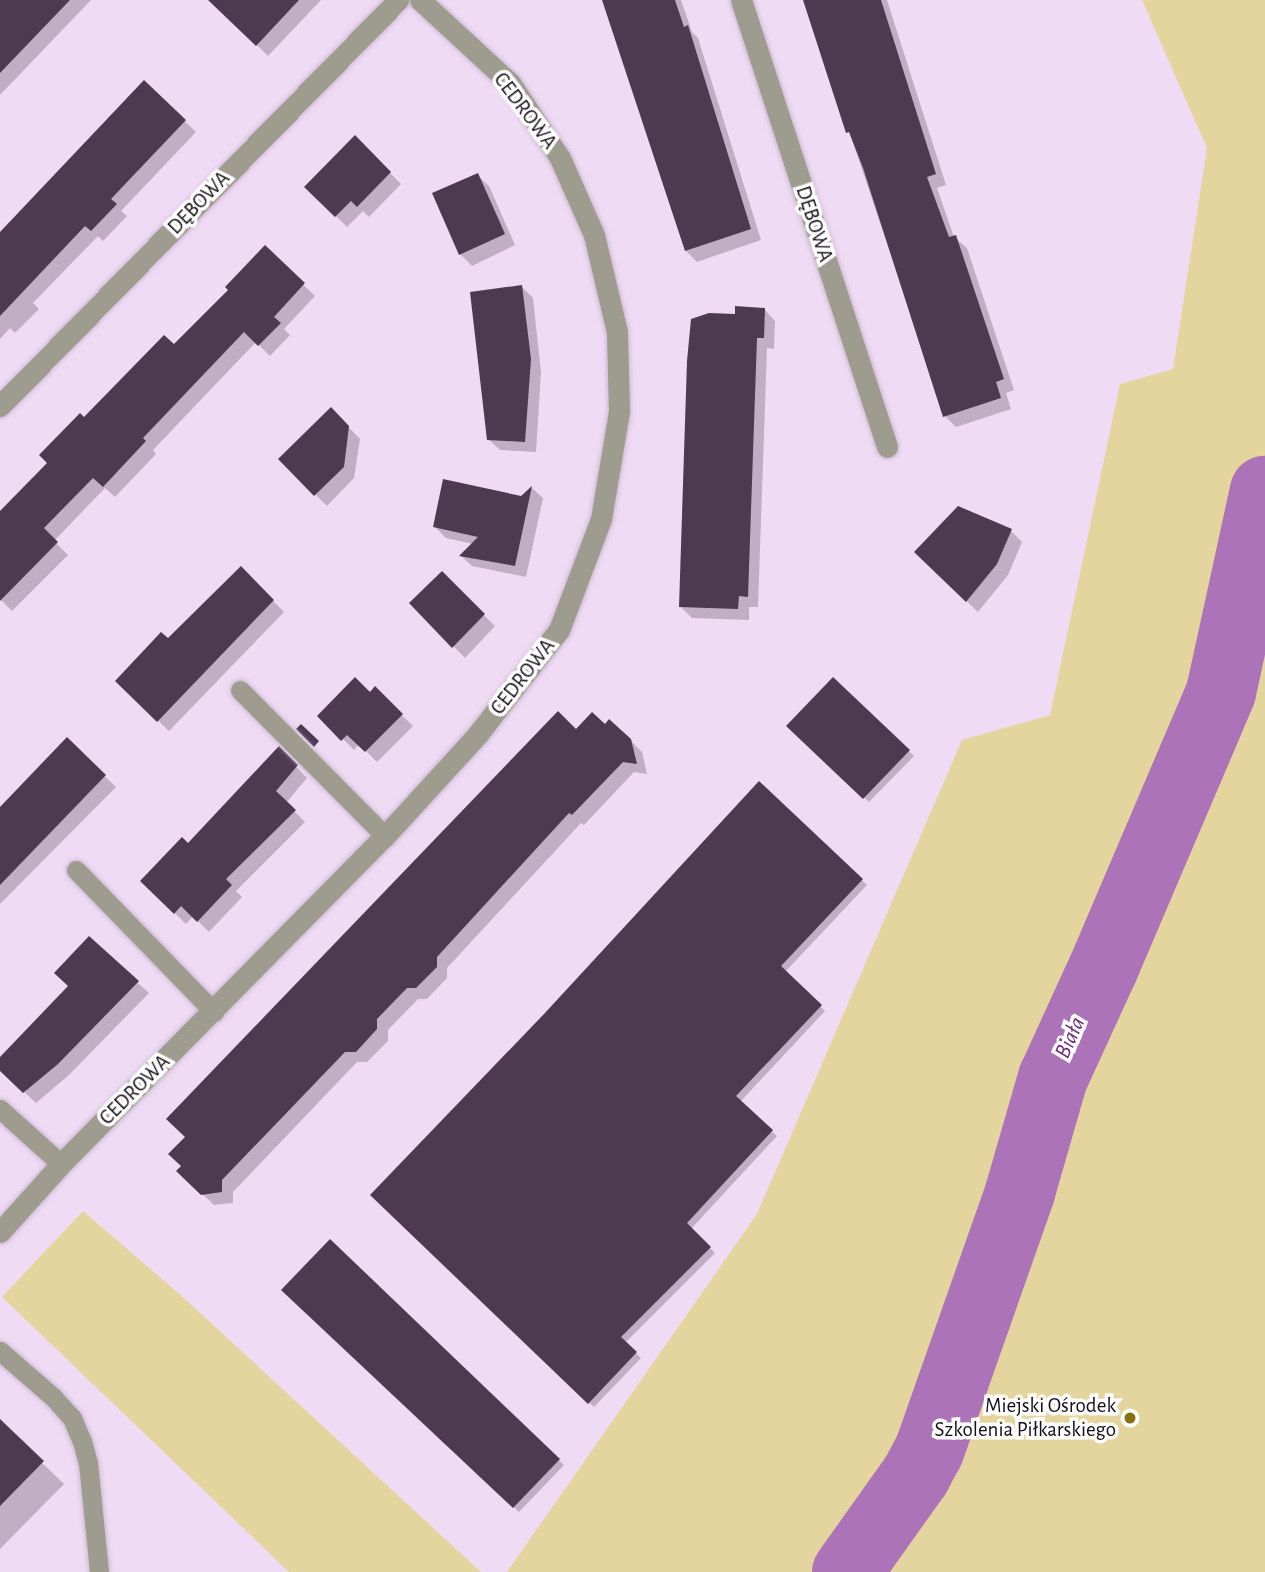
<!DOCTYPE html>
<meta charset="utf-8">
<style>
body{margin:0}
#map{position:relative;width:1265px;height:1572px;overflow:hidden;background:#f0dbf5;font-family:"Alegreya Sans",sans-serif}
div>[style]{position:absolute}
.green>*{inset:0;background:#e4d59e}
.shadow>*{inset:0;background:#0003}
.river>*{height:70px;margin:-35px;padding:0 35px;transform-origin:35px;border-radius:35px;background:#ac73b9}
.building>*{inset:0;background:#4c3b50}
.roads{filter:drop-shadow(0 0 2px #cdbad1) drop-shadow(0 0 2px #cdbad1)}
.service>*{height:19px;margin:-9.5px;padding:0 9.5px;transform-origin:9.5px;border-radius:9.5px;background:#9e9b8f}
.minor>*{height:21px;margin:-10.5px;padding:0 10.5px;transform-origin:10.5px;border-radius:10.5px;background:#9e9b8f}
.dots>*{width:19px;height:19px;translate:-50% -50%;box-sizing:border-box;border:4px solid #fff;border-radius:50%}
span{translate:-50% -50%;white-space:nowrap;text-align:center;line-height:1.15;-webkit-text-stroke:7px #fff;paint-order:stroke}
.street-label{font-size:21px;color:#160f17}
.poi-label{font-size:21px;color:#160f17}
.right{translate:-100% -50%;text-align:right}
.water-label{font-size:23px;color:#6d277d;font-style:italic}
</style>
<div id="map">
<div class="green">
<div style="clip-path:polygon(1142px 0,1265px 0,1265px 1572px,507px 1572px,757px 1214px,962px 740px,1050px 715px,1120px 384px,1173px 369px,1207px 148px)"></div>
<div style="clip-path:polygon(83px 1211px,185px 1299px,481px 1572px,289px 1572px,2px 1297px)"></div>
</div>
<div class="shadow">
<div style="clip-path:polygon(0 0,91px 0,0 95px)"></div>
<div style="clip-path:polygon(223px 0,321px 0,268px 56px,217px 6px)"></div>
<div style="clip-path:polygon(605px 0,681px 0,692px 32px,698px 38px,761px 240px,697px 262px,686px 251px)"></div>
<div style="clip-path:polygon(805px 0,887px 0,946px 185px,937px 188px,954px 237px,967px 248px,1014px 390px,1006px 393px,1011px 409px,956px 427px,945px 416px)"></div>
<div style="clip-path:polygon(144px 82px,196px 132px,121px 211px,127px 216px,103px 241px,98px 236px,33px 303px,39px 309px,15px 333px,10px 328px,0 339px,0 234px)"></div>
<div style="clip-path:polygon(355px 138px,401px 184px,369px 217px,363px 211px,347px 227px,307px 187px)"></div>
<div style="clip-path:polygon(477px 175px,489px 186px,515px 245px,472px 266px,460px 254px,434px 194px)"></div>
<div style="clip-path:polygon(265px 248px,315px 296px,284px 329px,290px 335px,270px 356px,256px 342px,153px 450px,156px 454px,115px 497px,105px 488px,54px 541px,68px 555px,12px 611px,0 599px,0 513px,50px 463px,84px 419px,174px 347px,231px 290px)"></div>
<div style="clip-path:polygon(522px 287px,533px 298px,541px 372px,536px 452px,500px 450px,488px 439px)"></div>
<div style="clip-path:polygon(764px 309px,775px 321px,774px 349px,767px 348px,758px 607px,749px 607px,749px 620px,692px 618px,681px 607px,736px 316px)"></div>
<div style="clip-path:polygon(331px 409px,360px 439px,354px 478px,327px 506px,280px 459px)"></div>
<div style="clip-path:polygon(532px 488px,543px 498px,526px 577px,472px 566px,461px 556px,473px 544px,446px 538px,435px 527px,522px 498px)"></div>
<div style="clip-path:polygon(1011px 531px,1022px 542px,1008px 575px,978px 612px,916px 552px)"></div>
<div style="clip-path:polygon(241px 568px,284px 612px,169px 731px,117px 681px,168px 641px)"></div>
<div style="clip-path:polygon(442px 574px,495px 626px,465px 658px,411px 603px)"></div>
<div style="clip-path:polygon(833px 679px,914px 756px,869px 802px,789px 725px)"></div>
<div style="clip-path:polygon(375px 689px,413px 726px,377px 762px,359px 744px,354px 750px,320px 716px)"></div>
<div style="clip-path:polygon(605px 727px,630px 740px,642px 752px,647px 774px,634px 772px,584px 825px,581px 823px,447px 968px,447px 978px,427px 999px,418px 999px,388px 1030px,388px 1041px,367px 1062px,357px 1062px,233px 1192px,233px 1203px,214px 1205px,178px 1171px,576px 731px)"></div>
<div style="clip-path:polygon(67px 740px,116px 787px,0 904px,0 810px)"></div>
<div style="clip-path:polygon(279px 749px,307px 778px,286px 803px,305px 822px,236px 891px,242px 897px,209px 932px,193px 916px,186px 924px,142px 881px,188px 845px)"></div>
<div style="clip-path:polygon(759px 783px,867px 885px,785px 972px,825px 1011px,740px 1102px,777px 1136px,691px 1229px,715px 1253px,625px 1343px,641px 1358px,594px 1407px,372px 1195px,546px 1015px)"></div>
<div style="clip-path:polygon(89px 939px,149px 993px,69px 1075px,36px 1103px,0 1069px,0 1059px,71px 986px)"></div>
<div style="clip-path:polygon(330px 1242px,564px 1465px,519px 1512px,284px 1290px)"></div>
<div style="clip-path:polygon(0 1422px,64px 1484px,0 1549px)"></div>
</div>
<div class="river">
<div style="left:847px;top:1572px;width:119px;rotate:-54.6deg"></div>
<div style="left:916px;top:1475px;width:27px;rotate:-62deg"></div>
<div style="left:929px;top:1451px;width:275px;rotate:-70.6deg"></div>
<div style="left:1020px;top:1192px;width:119px;rotate:-73.9deg"></div>
<div style="left:1053px;top:1078px;width:120px;rotate:-65.4deg"></div>
<div style="left:1103px;top:969px;width:301px;rotate:-66.9deg"></div>
<div style="left:1221px;top:692px;width:206px;rotate:-77.7deg"></div>
</div>
<div class="building">
<div style="clip-path:polygon(0 0,70px 0,0 73px)"></div>
<div style="clip-path:polygon(208px 0,299px 0,256px 46px)"></div>
<div style="clip-path:polygon(602px 0,675px 0,684px 27px,688px 25px,751px 229px,685px 251px)"></div>
<div style="clip-path:polygon(803px 0,881px 0,936px 174px,927px 177px,949px 237px,956px 235px,1004px 379px,996px 382px,1001px 398px,943px 417px,863px 168px,849px 132px,846px 133px)"></div>
<div style="clip-path:polygon(144px 80px,186px 120px,111px 199px,117px 204px,91px 231px,85px 226px,0 316px,0 232px)"></div>
<div style="clip-path:polygon(355px 135px,391px 172px,357px 207px,351px 201px,335px 217px,304px 187px)"></div>
<div style="clip-path:polygon(478px 173px,505px 234px,459px 255px,432px 193px)"></div>
<div style="clip-path:polygon(265px 245px,305px 283px,274px 317px,281px 323px,258px 346px,244px 332px,143px 438px,146px 441px,103px 487px,93px 478px,44px 528px,58px 542px,0 601px,0 511px,47px 463px,39px 455px,80px 413px,84px 417px,164px 335px,174px 344px,228px 290px,225px 287px)"></div>
<div style="clip-path:polygon(522px 285px,531px 359px,525px 442px,487px 440px,470px 292px)"></div>
<div style="clip-path:polygon(735px 306px,765px 308px,764px 338px,757px 338px,748px 597px,739px 596px,738px 609px,679px 607px,687px 361px,691px 319px,709px 313px,735px 314px)"></div>
<div style="clip-path:polygon(331px 407px,349px 426px,344px 467px,314px 496px,278px 459px)"></div>
<div style="clip-path:polygon(443px 479px,521px 496px,532px 486px,515px 566px,459px 556px,478px 537px,433px 527px)"></div>
<div style="clip-path:polygon(958px 506px,1012px 529px,997px 564px,966px 602px,914px 552px)"></div>
<div style="clip-path:polygon(241px 566px,274px 600px,157px 722px,115px 681px,161px 632px,168px 638px)"></div>
<div style="clip-path:polygon(442px 571px,485px 614px,452px 648px,409px 603px)"></div>
<div style="clip-path:polygon(355px 677px,370px 692px,375px 686px,403px 714px,365px 752px,347px 735px,341px 741px,317px 716px)"></div>
<div style="clip-path:polygon(833px 677px,910px 750px,863px 799px,786px 726px)"></div>
<div style="clip-path:polygon(558px 711px,576px 729px,592px 712px,605px 724px,609px 719px,631px 739px,637px 764px,623px 762px,572px 815px,569px 813px,437px 957px,437px 967px,416px 988px,407px 988px,377px 1019px,377px 1029px,356px 1052px,345px 1052px,222px 1180px,222px 1192px,201px 1195px,176px 1171px,181px 1166px,168px 1154px,185px 1137px,166px 1119px)"></div>
<div style="clip-path:polygon(301px 724px,319px 741px,314px 747px,296px 729px)"></div>
<div style="clip-path:polygon(67px 737px,106px 775px,0 885px,0 807px)"></div>
<div style="clip-path:polygon(279px 746px,298px 765px,276px 791px,296px 810px,226px 879px,232px 885px,197px 922px,181px 906px,174px 914px,140px 881px,182px 837px,188px 843px)"></div>
<div style="clip-path:polygon(759px 781px,863px 879px,781px 966px,822px 1005px,736px 1096px,773px 1130px,687px 1223px,711px 1247px,621px 1337px,637px 1352px,588px 1404px,370px 1195px,544px 1014px)"></div>
<div style="clip-path:polygon(89px 936px,139px 981px,58px 1064px,23px 1093px,0 1071px,0 1057px,68px 986px,54px 973px)"></div>
<div style="clip-path:polygon(330px 1239px,560px 1459px,513px 1508px,281px 1290px)"></div>
<div style="clip-path:polygon(0 1419px,44px 1461px,0 1506px)"></div>
</div>
<div class="roads">
<div class="service">
<div style="left:240px;top:690px;width:206px;rotate:45.2deg"></div>
<div style="left:76px;top:870px;width:198px;rotate:45.8deg"></div>
<div style="left:0;top:1109px;width:82px;rotate:42deg"></div>
<div style="left:0;top:1351px;width:70px;rotate:41deg"></div>
<div style="left:53px;top:1397px;width:28px;rotate:48deg"></div>
<div style="left:72px;top:1418px;width:25px;rotate:67deg"></div>
<div style="left:82px;top:1441px;width:23px;rotate:75deg"></div>
<div style="left:88px;top:1463px;width:110px;rotate:84.2deg"></div>
</div>
<div class="minor">
<div style="left:741px;top:0;width:470px;rotate:71.9deg"></div>
<div style="left:0;top:406px;width:569px;rotate:-45.57deg"></div>
<div style="left:0;top:1232px;width:91px;rotate:-48.1deg"></div>
<div style="left:61px;top:1164px;width:461px;rotate:-45.4deg"></div>
<div style="left:385px;top:836px;width:138px;rotate:-47.6deg"></div>
<div style="left:478px;top:734px;width:132px;rotate:-52.1deg"></div>
<div style="left:559px;top:630px;width:119px;rotate:-69.3deg"></div>
<div style="left:601px;top:519px;width:109px;rotate:-80.5deg"></div>
<div style="left:619px;top:411px;width:79px;rotate:-91.5deg"></div>
<div style="left:617px;top:332px;width:100px;rotate:-103.3deg"></div>
<div style="left:594px;top:235px;width:84px;rotate:-113.8deg"></div>
<div style="left:560px;top:158px;width:90px;rotate:-123.7deg"></div>
<div style="left:510px;top:83px;width:122px;rotate:-137.3deg"></div>
</div>
</div>
<div class="dots">
<div style="left:1130px;top:1418px;background:#856f0e"></div>
</div>
<div class="street-label">
<span style="left:525px;top:111px;rotate:53deg">CEDROWA</span>
<span style="left:199px;top:203px;rotate:-46deg">DĘBOWA</span>
<span style="left:814px;top:224px;rotate:72deg">DĘBOWA</span>
<span style="left:523px;top:677px;rotate:-52deg">CEDROWA</span>
<span style="left:135px;top:1090px;rotate:-45deg">CEDROWA</span>
</div>
<div class="poi-label">
<span class="right" style="left:1116px;top:1418px">Miejski Ośrodek<br>Szkolenia Piłkarskiego</span>
</div>
<div class="water-label">
<span style="left:1071px;top:1038px;rotate:-66deg">Biała</span>
</div>
</div>
